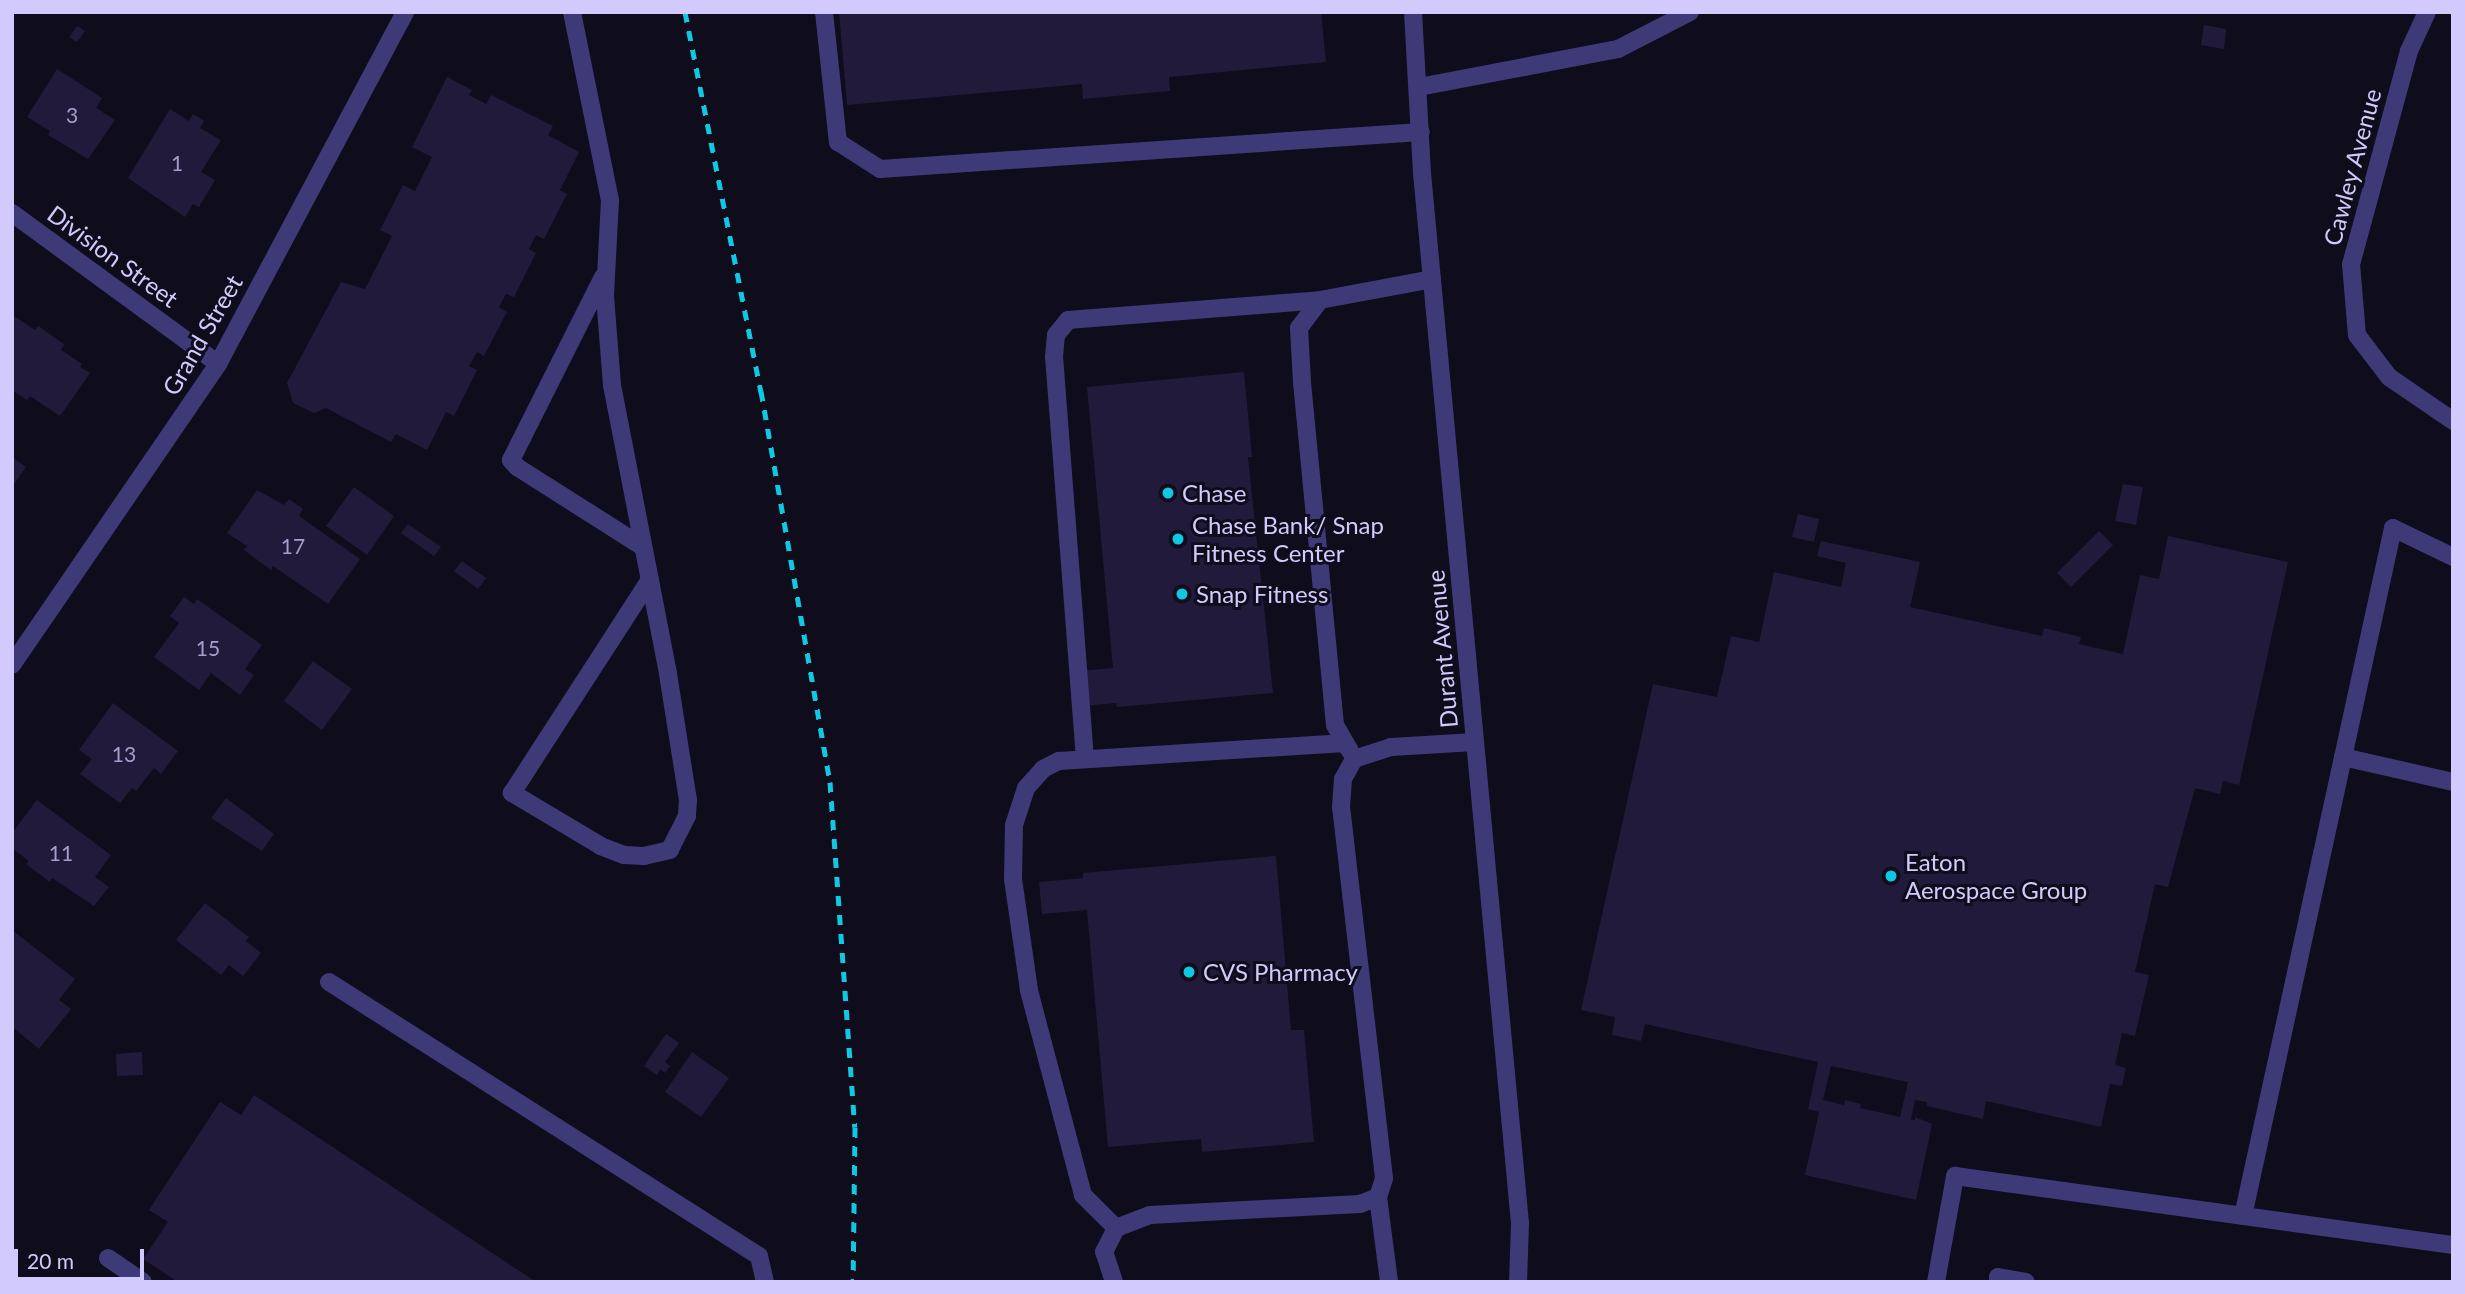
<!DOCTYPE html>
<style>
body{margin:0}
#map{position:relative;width:2465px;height:1294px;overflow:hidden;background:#0f0c1c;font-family:Lato,sans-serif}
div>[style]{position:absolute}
.building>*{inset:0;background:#221a3b}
.service>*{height:18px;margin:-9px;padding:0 9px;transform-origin:9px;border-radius:9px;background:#3e3a78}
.minor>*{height:18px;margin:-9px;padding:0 9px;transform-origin:9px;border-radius:9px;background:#3e3a78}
.rail>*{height:5px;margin-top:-2.5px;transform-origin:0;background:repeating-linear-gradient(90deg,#0ec8e4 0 10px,transparent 0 19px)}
.dots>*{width:19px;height:19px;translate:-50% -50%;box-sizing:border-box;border:4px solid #0f0c1c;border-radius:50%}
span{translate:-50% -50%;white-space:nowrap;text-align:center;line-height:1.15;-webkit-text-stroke:6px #0f0c1c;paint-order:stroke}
.number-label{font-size:21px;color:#a69ecc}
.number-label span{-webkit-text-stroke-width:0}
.street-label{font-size:24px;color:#d2cafc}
.poi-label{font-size:24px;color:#d2cafc}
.left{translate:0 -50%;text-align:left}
.frame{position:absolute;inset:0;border:14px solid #d2cafc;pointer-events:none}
.scale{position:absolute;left:14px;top:1249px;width:130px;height:32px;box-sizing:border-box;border:4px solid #d2cafc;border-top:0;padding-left:9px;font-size:21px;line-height:24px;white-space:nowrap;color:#d2cafc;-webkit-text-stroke:5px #0f0c1c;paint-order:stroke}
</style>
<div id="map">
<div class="building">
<div style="clip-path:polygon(839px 12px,1321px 12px,1326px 62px,1169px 77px,1170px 91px,1083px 99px,1082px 84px,847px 105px)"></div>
<div style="clip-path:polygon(2204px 25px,2226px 29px,2224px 49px,2201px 45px)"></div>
<div style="clip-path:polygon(77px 26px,85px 31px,77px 42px,69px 37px)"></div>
<div style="clip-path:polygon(57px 69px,102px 98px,96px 108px,115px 120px,88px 159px,48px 135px,50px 131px,27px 117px)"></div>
<div style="clip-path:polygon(447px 77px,472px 90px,469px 95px,486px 104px,491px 95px,553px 126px,548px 135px,579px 152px,560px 190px,567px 194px,544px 239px,536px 235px,529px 249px,536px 253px,514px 297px,506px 294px,499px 307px,507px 312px,484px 356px,477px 352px,469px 366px,477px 370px,454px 416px,446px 412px,427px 450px,396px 434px,391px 442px,326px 408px,314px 413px,293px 403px,287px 383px,341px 282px,365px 289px,392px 236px,380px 230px,403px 185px,415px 191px,432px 157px,412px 147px)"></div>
<div style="clip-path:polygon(170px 109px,189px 121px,193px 114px,204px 121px,200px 128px,221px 140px,201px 172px,215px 180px,199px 207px,193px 204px,185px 217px,128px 178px)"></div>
<div style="clip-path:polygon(14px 316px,35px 330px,38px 326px,64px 344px,61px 350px,82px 364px,80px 367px,90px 373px,60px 416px,30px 396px,27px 400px,12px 390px)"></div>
<div style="clip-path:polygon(1244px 372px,1252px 457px,1248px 457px,1273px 693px,1117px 707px,1116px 703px,1083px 706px,1080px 671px,1113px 668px,1087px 387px)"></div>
<div style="clip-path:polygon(12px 457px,26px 467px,12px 487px)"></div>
<div style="clip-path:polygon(2123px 484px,2143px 487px,2136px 525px,2115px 521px)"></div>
<div style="clip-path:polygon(354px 487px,394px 516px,367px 555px,326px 526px)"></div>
<div style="clip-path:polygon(257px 490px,284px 505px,289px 499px,303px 509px,299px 516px,360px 559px,328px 604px,273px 566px,271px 570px,244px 550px,247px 546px,227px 533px)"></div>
<div style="clip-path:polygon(1798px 514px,1819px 519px,1814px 542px,1792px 537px)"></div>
<div style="clip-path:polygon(408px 524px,441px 547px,434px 556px,401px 533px)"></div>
<div style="clip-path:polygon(2099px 531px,2113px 545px,2071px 587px,2057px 573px)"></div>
<div style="clip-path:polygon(evenodd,2168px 536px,2288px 562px,2239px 785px,2223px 781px,2220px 794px,2195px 788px,2168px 887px,2155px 884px,2135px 972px,2149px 975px,2135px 1036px,2122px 1033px,2115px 1065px,2126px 1068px,2122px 1086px,2110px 1084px,2101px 1127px,1986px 1101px,1983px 1119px,1927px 1106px,1927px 1102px,1915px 1100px,1911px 1119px,1915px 1120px,1915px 1117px,1932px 1124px,1916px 1200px,1805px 1175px,1819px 1112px,1808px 1109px,1818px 1062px,1645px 1024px,1641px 1041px,1612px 1035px,1615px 1017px,1581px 1010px,1653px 684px,1717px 697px,1731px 636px,1759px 642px,1774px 572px,1841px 587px,1846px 563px,1817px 556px,1821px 541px,1920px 562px,1910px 607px,2042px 636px,2044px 628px,2081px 637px,2079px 644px,2123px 654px,2140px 575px,2159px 579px,2168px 536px,1831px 1066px,1908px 1082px,1900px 1117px,1860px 1108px,1861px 1104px,1845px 1100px,1844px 1105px,1823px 1100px,1831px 1066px)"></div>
<div style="clip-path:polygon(462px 561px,486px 578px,478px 589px,454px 571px)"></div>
<div style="clip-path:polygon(184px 597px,194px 604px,197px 599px,262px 645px,245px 669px,254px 675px,240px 695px,211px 673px,199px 690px,154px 657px,179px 623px,170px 616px)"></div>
<div style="clip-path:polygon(313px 661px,352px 689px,322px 730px,284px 701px)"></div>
<div style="clip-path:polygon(113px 703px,178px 751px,161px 774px,154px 768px,136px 791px,132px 788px,120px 803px,80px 774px,92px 759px,79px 750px)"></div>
<div style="clip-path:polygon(226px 798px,274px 834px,262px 851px,211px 818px)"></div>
<div style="clip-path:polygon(37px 800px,111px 855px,95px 877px,109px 887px,94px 906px,52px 878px,50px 882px,26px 864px,29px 861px,12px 848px,12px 833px)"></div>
<div style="clip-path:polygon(1276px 856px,1291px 1030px,1304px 1030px,1314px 1142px,1202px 1152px,1201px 1139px,1108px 1147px,1087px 910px,1042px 914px,1039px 882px,1083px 878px,1083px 873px)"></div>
<div style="clip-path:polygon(205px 903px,249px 937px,246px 941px,261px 953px,243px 976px,229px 965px,221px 975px,176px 940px)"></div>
<div style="clip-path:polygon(12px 930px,75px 979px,59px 1000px,71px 1009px,39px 1049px,15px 1029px,12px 1032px)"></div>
<div style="clip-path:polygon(666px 1034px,679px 1043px,665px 1062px,670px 1066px,665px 1073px,660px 1069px,657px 1075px,644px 1066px)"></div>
<div style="clip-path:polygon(142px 1052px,143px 1075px,117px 1076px,116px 1054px)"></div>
<div style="clip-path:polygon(692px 1052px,729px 1078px,701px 1117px,665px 1092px)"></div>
<div style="clip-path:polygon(254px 1095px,536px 1282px,178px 1282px,143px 1259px,168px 1222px,149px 1210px,220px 1102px,241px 1115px)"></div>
</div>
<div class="service">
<div style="left:572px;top:12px;width:192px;rotate:78.6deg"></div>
<div style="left:610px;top:200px;width:96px;rotate:93deg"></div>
<div style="left:605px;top:296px;width:89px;rotate:85.5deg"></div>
<div style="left:612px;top:385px;width:294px;rotate:79deg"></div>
<div style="left:668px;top:674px;width:128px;rotate:81deg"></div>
<div style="left:688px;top:800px;width:16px;rotate:94deg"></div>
<div style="left:687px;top:816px;width:38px;rotate:117deg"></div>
<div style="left:670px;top:850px;width:27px;rotate:167deg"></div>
<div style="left:644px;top:856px;width:20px;rotate:-177deg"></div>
<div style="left:624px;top:855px;width:25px;rotate:-159deg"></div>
<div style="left:601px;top:846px;width:104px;rotate:-149.2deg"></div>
<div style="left:512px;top:793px;width:254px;rotate:-57.1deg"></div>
<div style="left:824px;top:12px;width:131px;rotate:83.9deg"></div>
<div style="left:838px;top:142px;width:50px;rotate:32.7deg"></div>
<div style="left:880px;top:169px;width:542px;rotate:-3.91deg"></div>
<div style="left:603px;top:277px;width:205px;rotate:116.7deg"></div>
<div style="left:511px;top:460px;width:9px;rotate:49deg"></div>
<div style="left:517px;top:467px;width:149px;rotate:32.4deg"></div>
<div style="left:1350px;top:751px;width:30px;rotate:-120deg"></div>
<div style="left:1335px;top:725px;width:345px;rotate:-95.5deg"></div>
<div style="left:1302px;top:382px;width:54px;rotate:-93.2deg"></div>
<div style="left:1299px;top:328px;width:35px;rotate:-53deg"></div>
<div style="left:1320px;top:300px;width:114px;rotate:-10.6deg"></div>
<div style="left:2343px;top:757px;width:113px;rotate:12.8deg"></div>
<div style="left:1085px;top:759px;width:403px;rotate:-94.4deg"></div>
<div style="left:1054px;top:357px;width:22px;rotate:-85deg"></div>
<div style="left:1056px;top:335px;width:19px;rotate:-51deg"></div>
<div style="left:1068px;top:320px;width:253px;rotate:-4.5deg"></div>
<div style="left:329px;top:982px;width:510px;rotate:32.51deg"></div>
<div style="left:759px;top:1256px;width:27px;rotate:77deg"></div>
<div style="left:1378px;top:1197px;width:86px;rotate:82.6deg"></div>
<div style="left:2243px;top:1216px;width:704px;rotate:-77.7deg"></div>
<div style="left:2393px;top:528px;width:67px;rotate:25.8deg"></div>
<div style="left:1116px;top:1228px;width:47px;rotate:-135deg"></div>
<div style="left:1083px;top:1195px;width:212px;rotate:-104.8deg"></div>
<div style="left:1029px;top:990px;width:112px;rotate:-98.2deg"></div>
<div style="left:1013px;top:879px;width:54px;rotate:-88.9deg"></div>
<div style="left:1014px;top:825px;width:39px;rotate:-72deg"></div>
<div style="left:1026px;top:788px;width:25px;rotate:-48deg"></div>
<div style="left:1043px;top:769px;width:18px;rotate:-27deg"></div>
<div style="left:1059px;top:761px;width:287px;rotate:-3.6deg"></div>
<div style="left:108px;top:1258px;width:42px;rotate:34.4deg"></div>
<div style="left:1114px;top:1282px;width:32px;rotate:-108deg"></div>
<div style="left:1104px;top:1252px;width:27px;rotate:-63deg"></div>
<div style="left:1116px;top:1228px;width:36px;rotate:-21deg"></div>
<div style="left:1150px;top:1215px;width:210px;rotate:-3deg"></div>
<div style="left:1360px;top:1204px;width:19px;rotate:-21deg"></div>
<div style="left:1378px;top:1197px;width:20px;rotate:-72deg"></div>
<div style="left:1384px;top:1178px;width:373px;rotate:-96.6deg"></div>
<div style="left:1341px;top:807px;width:28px;rotate:-86deg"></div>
<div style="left:1343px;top:779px;width:23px;rotate:-61deg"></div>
<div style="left:1354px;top:759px;width:39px;rotate:-18deg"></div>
<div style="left:1391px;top:747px;width:84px;rotate:-3.4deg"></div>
<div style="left:1936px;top:1282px;width:108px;rotate:-79.8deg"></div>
<div style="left:1955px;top:1176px;width:503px;rotate:7.89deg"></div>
<div style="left:1998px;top:1282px;width:5px;rotate:-90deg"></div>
<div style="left:1998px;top:1277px;width:28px;rotate:10deg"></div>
</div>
<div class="minor">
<div style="left:1413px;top:12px;width:161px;rotate:86.8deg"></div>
<div style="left:1422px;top:173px;width:1055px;rotate:84.67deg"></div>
<div style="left:1520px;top:1223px;width:59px;rotate:91.9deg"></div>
<div style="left:2427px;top:12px;width:43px;rotate:114.8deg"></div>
<div style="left:2409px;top:51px;width:221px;rotate:105.2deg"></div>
<div style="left:2351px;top:264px;width:71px;rotate:85.2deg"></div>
<div style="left:2357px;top:335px;width:53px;rotate:52.7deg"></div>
<div style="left:2389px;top:377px;width:78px;rotate:34.5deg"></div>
<div style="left:1419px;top:87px;width:203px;rotate:-10.8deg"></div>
<div style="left:1618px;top:49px;width:81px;rotate:-27.2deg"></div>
<div style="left:12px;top:213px;width:255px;rotate:36.2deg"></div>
<div style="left:12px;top:665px;width:365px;rotate:-55.6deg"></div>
<div style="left:218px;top:364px;width:399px;rotate:-62deg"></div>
</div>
<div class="rail">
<div style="left:685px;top:12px;width:387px;rotate:78.7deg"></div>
<div style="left:761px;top:391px;width:397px;rotate:80deg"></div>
<div style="left:830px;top:782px;width:346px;rotate:85.9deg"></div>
<div style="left:855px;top:1127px;width:155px;rotate:90.7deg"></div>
</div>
<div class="dots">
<div style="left:1168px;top:493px;background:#0ec8e4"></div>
<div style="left:1178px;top:539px;background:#0ec8e4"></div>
<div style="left:1182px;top:594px;background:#0ec8e4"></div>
<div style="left:1891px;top:876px;background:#0ec8e4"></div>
<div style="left:1189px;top:972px;background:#0ec8e4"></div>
</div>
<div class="number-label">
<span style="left:72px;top:115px">3</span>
<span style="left:177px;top:163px">1</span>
<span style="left:293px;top:546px">17</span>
<span style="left:208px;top:648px">15</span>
<span style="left:124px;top:754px">13</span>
<span style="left:61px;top:853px">11</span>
</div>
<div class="street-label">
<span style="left:2352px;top:167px;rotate:-75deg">Cawley Avenue</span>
<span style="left:113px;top:256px;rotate:36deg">Division Street</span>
<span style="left:202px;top:335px;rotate:-60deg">Grand Street</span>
<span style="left:1442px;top:649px;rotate:-95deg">Durant Avenue</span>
</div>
<div class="poi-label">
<span class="left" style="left:1182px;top:493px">Chase</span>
<span class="left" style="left:1192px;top:539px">Chase Bank/ Snap<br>Fitness Center</span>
<span class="left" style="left:1196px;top:594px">Snap Fitness</span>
<span class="left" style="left:1905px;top:876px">Eaton<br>Aerospace Group</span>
<span class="left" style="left:1203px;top:972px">CVS Pharmacy</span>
</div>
<div class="frame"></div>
<div class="scale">20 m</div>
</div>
